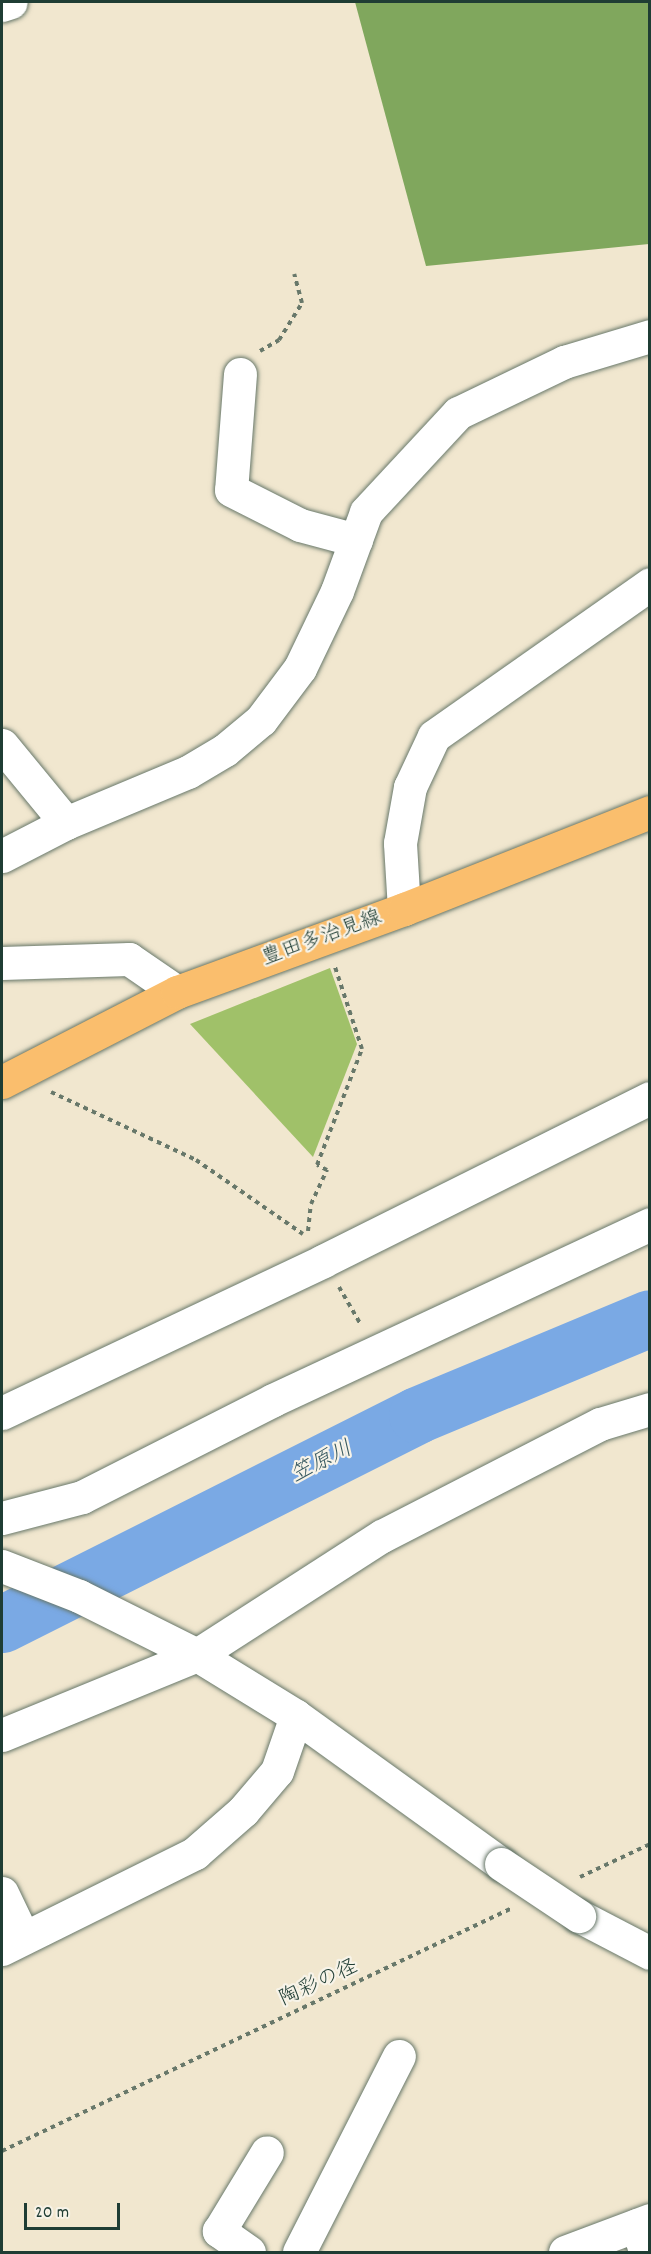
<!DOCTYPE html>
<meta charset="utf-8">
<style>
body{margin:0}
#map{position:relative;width:651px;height:2254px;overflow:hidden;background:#f1e7cf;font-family:Dekko,"Klee One",sans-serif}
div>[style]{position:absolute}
.green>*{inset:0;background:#a0c169}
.forest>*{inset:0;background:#80a75d}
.river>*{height:57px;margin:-28.5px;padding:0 28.5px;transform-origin:28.5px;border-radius:28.5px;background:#7aa9e4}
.path>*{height:4px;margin-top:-2px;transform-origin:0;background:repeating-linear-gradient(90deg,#68786a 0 4.5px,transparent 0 9px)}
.roads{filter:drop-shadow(0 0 2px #68786a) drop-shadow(0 0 2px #68786a)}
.minor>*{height:33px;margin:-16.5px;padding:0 16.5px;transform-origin:16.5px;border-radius:16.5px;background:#fff}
.major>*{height:33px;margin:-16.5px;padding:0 16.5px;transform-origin:16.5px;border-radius:16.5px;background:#fabe6d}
.bridges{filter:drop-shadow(0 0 2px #68786a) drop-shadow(0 0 2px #68786a)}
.minor-bridge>*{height:33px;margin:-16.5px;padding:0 16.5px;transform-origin:16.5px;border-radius:16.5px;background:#fff}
span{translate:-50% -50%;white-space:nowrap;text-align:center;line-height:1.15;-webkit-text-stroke:4.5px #f7f3e8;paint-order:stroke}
.street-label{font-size:21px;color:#1f3d34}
.water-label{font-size:22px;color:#365860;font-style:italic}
.frame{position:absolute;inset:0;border:3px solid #1f3d34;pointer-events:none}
.scale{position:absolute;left:24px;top:2203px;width:96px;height:27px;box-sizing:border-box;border:3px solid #1f3d34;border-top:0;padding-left:8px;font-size:18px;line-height:21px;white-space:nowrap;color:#1f3d34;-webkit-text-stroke:4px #f7f3e8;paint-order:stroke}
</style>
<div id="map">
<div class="green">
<div style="clip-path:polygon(330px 968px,357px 1044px,313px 1157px,190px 1024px)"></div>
</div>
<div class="forest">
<div style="clip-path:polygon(355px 2px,649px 2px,649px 244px,426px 266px)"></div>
</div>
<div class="river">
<div style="left:2px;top:1624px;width:465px;rotate:-26.7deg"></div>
<div style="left:417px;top:1415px;width:252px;rotate:-22.6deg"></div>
</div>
<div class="path">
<div style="left:260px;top:351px;width:22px;rotate:-30deg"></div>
<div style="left:279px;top:340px;width:44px;rotate:-58.1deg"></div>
<div style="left:302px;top:303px;width:30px;rotate:-105deg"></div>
<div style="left:51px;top:1092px;width:160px;rotate:25.1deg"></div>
<div style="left:196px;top:1160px;width:130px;rotate:34.7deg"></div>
<div style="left:308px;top:1231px;width:27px;rotate:-84deg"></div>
<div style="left:311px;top:1204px;width:38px;rotate:-65deg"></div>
<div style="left:327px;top:1170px;width:11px;rotate:-153deg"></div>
<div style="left:317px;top:1165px;width:124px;rotate:-68.8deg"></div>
<div style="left:362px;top:1049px;width:86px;rotate:-108.2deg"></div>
<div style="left:339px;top:1287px;width:44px;rotate:59.9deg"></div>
<div style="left:580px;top:1877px;width:77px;rotate:-25.2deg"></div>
<div style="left:2px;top:2151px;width:563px;rotate:-25.47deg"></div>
</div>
<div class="roads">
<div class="minor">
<div style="left:2px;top:5px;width:9px;rotate:-18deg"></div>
<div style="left:240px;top:374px;width:116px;rotate:94.4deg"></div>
<div style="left:231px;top:490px;width:77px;rotate:26.9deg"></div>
<div style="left:300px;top:525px;width:58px;rotate:15deg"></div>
<div style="left:2px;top:745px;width:101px;rotate:50.6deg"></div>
<div style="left:2px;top:856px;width:72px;rotate:-27.3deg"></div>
<div style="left:66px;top:823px;width:132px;rotate:-22.7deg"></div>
<div style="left:188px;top:772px;width:43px;rotate:-30.7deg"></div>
<div style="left:225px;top:750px;width:47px;rotate:-39.8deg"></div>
<div style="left:261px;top:720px;width:65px;rotate:-53.1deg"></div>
<div style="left:300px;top:668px;width:85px;rotate:-64.3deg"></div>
<div style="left:337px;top:591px;width:84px;rotate:-69.8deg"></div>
<div style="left:366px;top:512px;width:135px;rotate:-47.1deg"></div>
<div style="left:458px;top:413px;width:118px;rotate:-25.7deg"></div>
<div style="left:564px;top:362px;width:90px;rotate:-16.8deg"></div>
<div style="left:404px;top:909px;width:66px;rotate:-93.5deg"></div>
<div style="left:400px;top:843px;width:57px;rotate:-79.9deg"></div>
<div style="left:410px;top:787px;width:56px;rotate:-64.8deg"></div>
<div style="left:434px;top:736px;width:264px;rotate:-35.1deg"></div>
<div style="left:2px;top:963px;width:127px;rotate:-1.8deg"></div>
<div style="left:129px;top:959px;width:58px;rotate:34.5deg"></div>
<div style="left:2px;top:1413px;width:355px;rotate:-25.3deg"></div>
<div style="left:323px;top:1261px;width:365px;rotate:-26.5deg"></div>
<div style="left:2px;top:1518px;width:83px;rotate:-14.7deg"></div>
<div style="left:82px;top:1497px;width:214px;rotate:-26.9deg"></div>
<div style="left:273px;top:1400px;width:416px;rotate:-25deg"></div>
<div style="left:2px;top:1566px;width:83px;rotate:21.3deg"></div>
<div style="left:79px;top:1596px;width:132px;rotate:26.6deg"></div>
<div style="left:197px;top:1655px;width:116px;rotate:31.6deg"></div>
<div style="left:296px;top:1716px;width:253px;rotate:35.8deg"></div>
<div style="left:2px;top:1735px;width:211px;rotate:-22.3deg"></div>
<div style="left:197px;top:1655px;width:220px;rotate:-32.8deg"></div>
<div style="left:382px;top:1536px;width:245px;rotate:-27.2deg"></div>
<div style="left:600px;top:1424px;width:52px;rotate:-16.7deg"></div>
<div style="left:2px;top:1893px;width:49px;rotate:64.5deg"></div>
<div style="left:579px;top:1916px;width:80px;rotate:27.5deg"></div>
<div style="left:2px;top:1949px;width:216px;rotate:-26.4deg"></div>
<div style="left:195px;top:1853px;width:64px;rotate:-41.2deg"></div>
<div style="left:243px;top:1811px;width:52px;rotate:-49.6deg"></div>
<div style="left:277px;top:1771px;width:58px;rotate:-70.9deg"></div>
<div style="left:637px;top:2225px;width:28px;rotate:73deg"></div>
<div style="left:249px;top:2252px;width:37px;rotate:-145deg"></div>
<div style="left:219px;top:2231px;width:92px;rotate:-58.7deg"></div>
<div style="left:299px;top:2252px;width:220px;rotate:-63deg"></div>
<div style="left:565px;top:2252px;width:91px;rotate:-20.6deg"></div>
</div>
<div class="major">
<div style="left:2px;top:1082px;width:197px;rotate:-27.2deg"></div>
<div style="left:177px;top:992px;width:242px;rotate:-20.1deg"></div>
<div style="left:404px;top:909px;width:264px;rotate:-21.5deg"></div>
</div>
</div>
<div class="bridges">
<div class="minor-bridge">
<div style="left:501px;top:1864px;width:94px;rotate:33.7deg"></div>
</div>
</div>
<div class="street-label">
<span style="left:322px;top:939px;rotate:-20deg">豊田多治見線</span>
<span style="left:319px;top:1984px;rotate:-25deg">陶彩の径</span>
</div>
<div class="water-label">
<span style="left:322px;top:1463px;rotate:-27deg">笠原川</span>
</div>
<div class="frame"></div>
<div class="scale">20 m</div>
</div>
